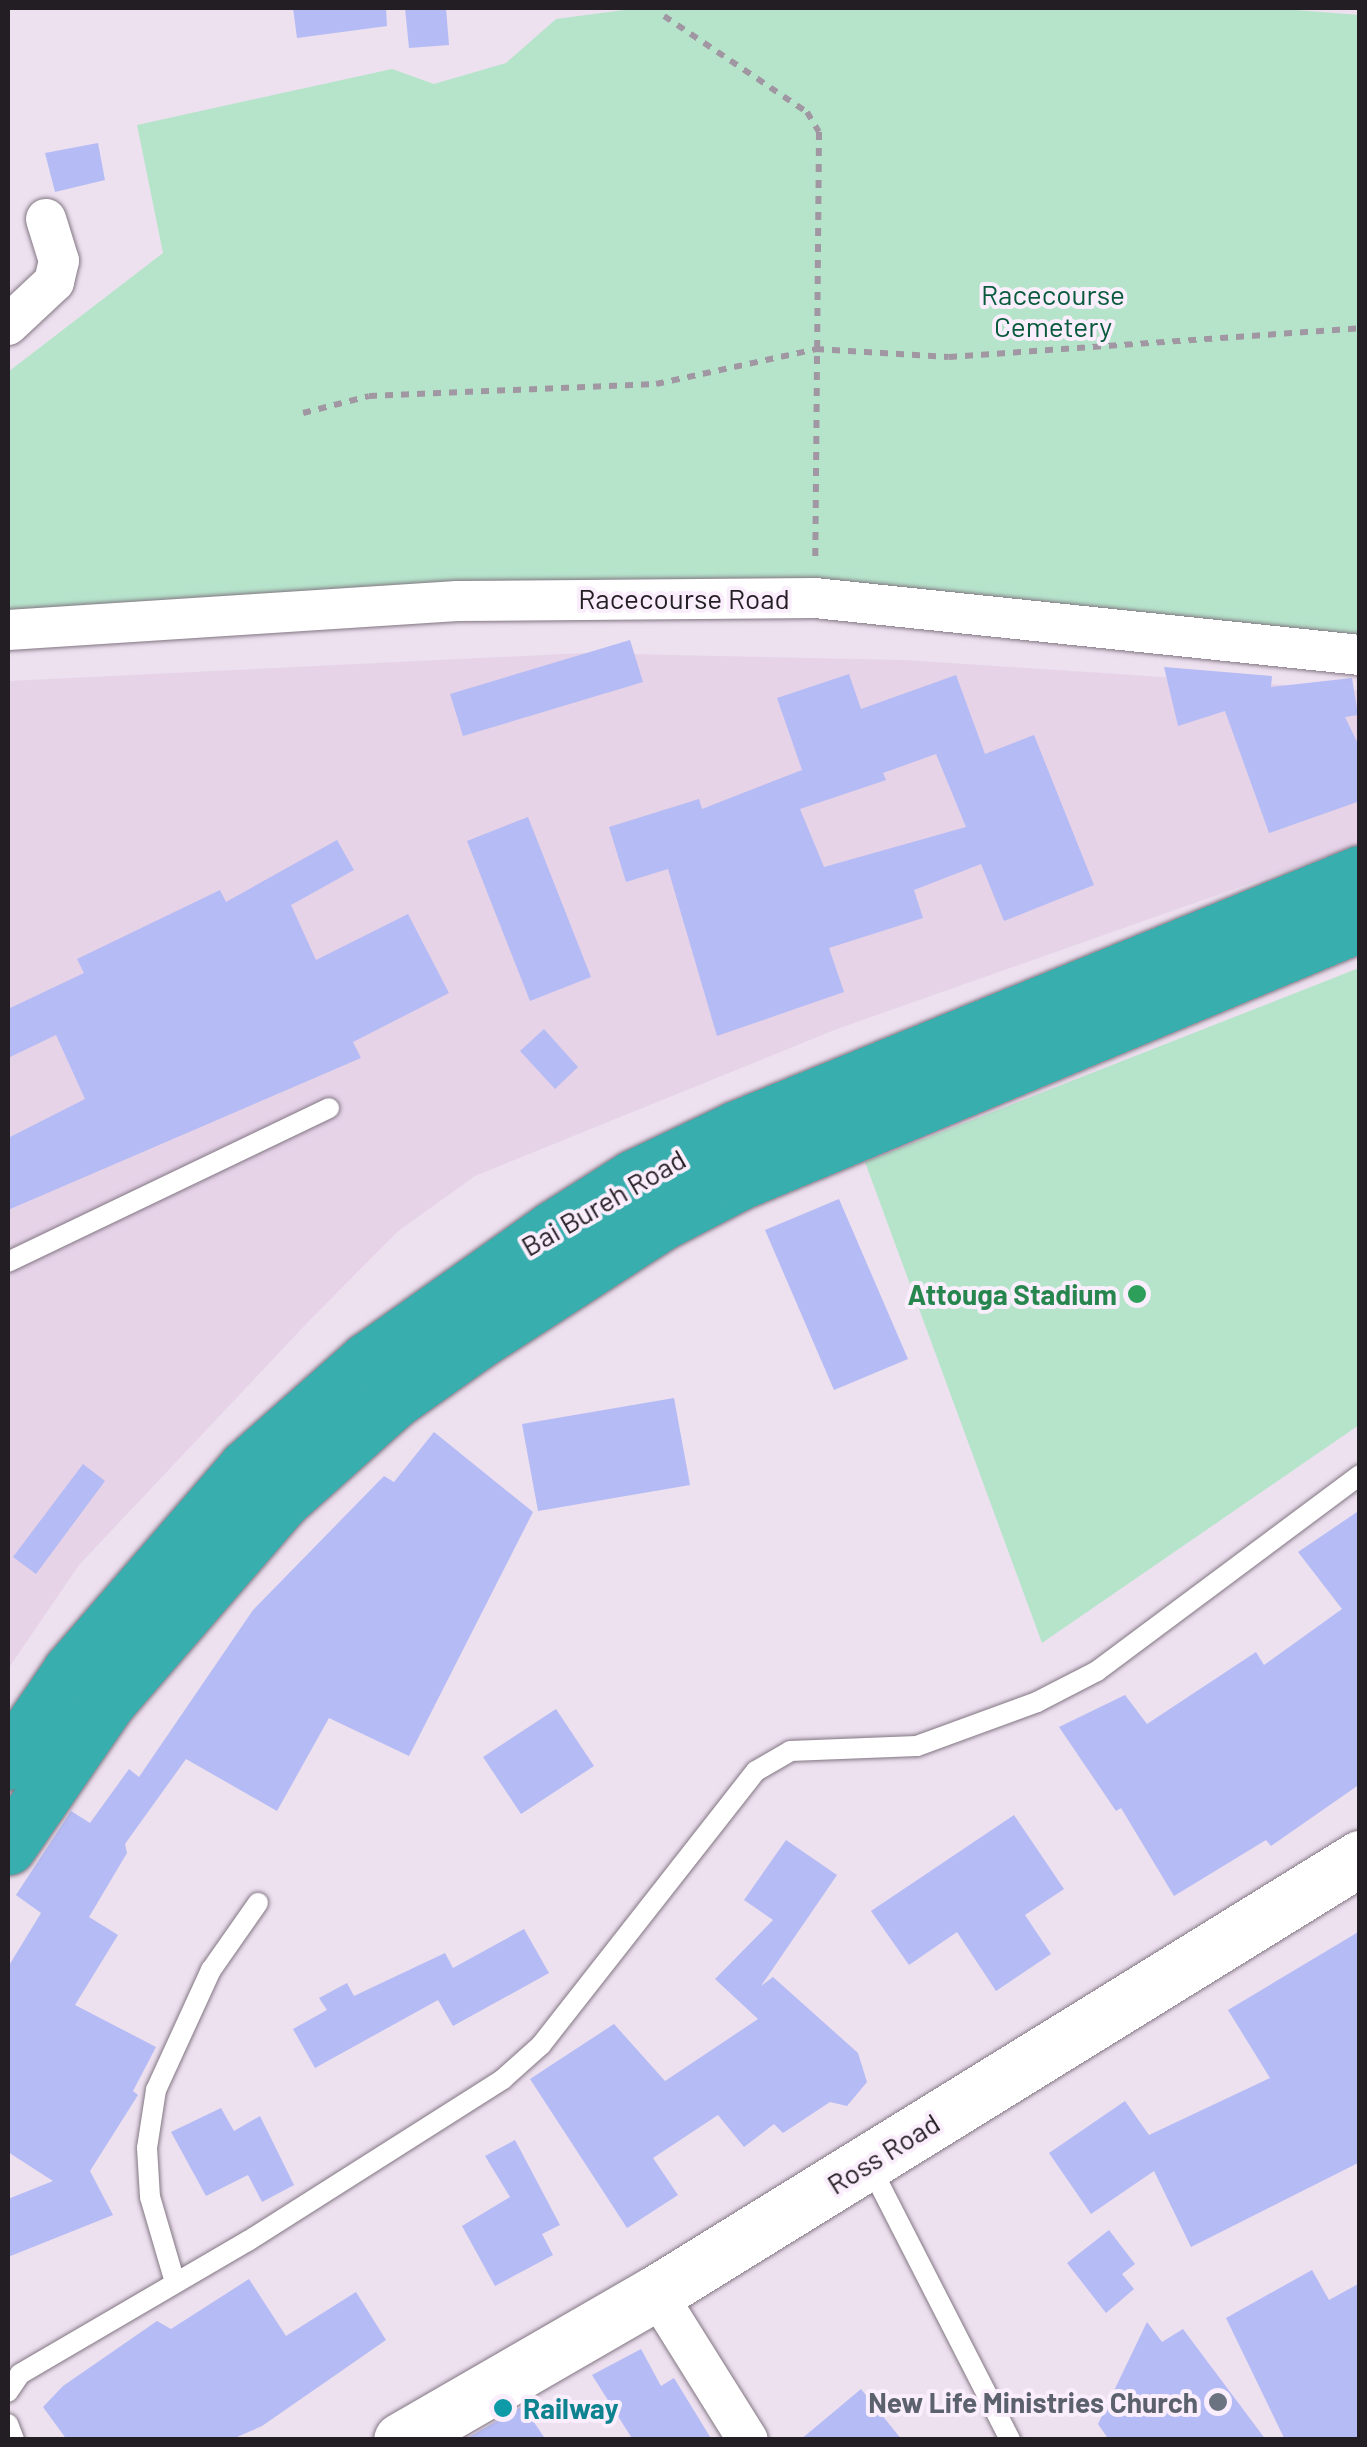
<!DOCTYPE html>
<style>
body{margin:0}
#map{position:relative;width:1367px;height:2447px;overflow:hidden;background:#ede0ef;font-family:Barlow,sans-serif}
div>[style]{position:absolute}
.built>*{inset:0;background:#e6d3e8}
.green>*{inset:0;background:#b6e4cb}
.building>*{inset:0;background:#b5bbf4}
.path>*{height:6px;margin-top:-3px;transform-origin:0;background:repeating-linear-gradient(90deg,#a197a3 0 8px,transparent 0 16px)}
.roads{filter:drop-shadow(0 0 2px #827683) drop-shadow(0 0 2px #827683)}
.lane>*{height:20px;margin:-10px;padding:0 10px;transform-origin:10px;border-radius:10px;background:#fff}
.street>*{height:40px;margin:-20px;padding:0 20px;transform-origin:20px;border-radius:20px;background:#fff}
.secondary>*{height:55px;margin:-27.5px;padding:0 27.5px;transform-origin:27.5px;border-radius:27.5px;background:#fff}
.highway>*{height:55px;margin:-27.5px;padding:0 27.5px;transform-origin:27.5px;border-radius:27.5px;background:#39aeae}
.dots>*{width:28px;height:28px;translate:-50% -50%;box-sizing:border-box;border:5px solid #faedfc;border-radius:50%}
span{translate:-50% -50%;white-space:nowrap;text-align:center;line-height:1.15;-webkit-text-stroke:8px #faedfc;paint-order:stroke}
.park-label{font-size:28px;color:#085a3c}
.street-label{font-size:28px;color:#231e23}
.leisure-label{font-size:28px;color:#27864d;font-weight:700}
.right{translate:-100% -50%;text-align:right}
.worship-label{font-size:28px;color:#5b616d;font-weight:700}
.culture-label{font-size:28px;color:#0d838f;font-weight:700}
.left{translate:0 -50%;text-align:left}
.frame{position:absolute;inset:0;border:10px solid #231e23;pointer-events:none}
</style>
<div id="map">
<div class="built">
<div style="clip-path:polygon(584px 653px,905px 660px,1359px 690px,1359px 845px,837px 1029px,475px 1176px,397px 1232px,308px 1322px,79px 1565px,8px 1669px,8px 681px)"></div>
</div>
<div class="green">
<div style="clip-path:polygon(639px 8px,1269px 8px,1359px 15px,1359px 634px,564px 590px,8px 619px,8px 372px,163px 253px,137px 125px,392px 69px,434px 84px,506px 63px,556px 19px)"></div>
<div style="clip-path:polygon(1359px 968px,1359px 1425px,1042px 1643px,865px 1162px)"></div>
</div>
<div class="building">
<div style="clip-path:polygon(293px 8px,386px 8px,387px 26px,297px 38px)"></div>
<div style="clip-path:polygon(405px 8px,446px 8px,449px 45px,409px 48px)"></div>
<div style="clip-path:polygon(98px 143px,105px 180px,55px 192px,45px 153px)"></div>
<div style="clip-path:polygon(630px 640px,643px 682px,463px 736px,450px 694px)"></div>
<div style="clip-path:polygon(1164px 667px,1272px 676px,1271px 687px,1352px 678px,1358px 715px,1345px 717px,1360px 748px,1360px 801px,1269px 833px,1225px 711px,1178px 726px)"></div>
<div style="clip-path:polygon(evenodd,849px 674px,861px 709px,956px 675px,985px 754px,1034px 735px,1094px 885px,1004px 921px,981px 864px,914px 890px,923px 918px,829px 948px,844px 992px,717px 1036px,668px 869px,626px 882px,609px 827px,699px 799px,702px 809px,802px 770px,777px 698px,849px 674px,936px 754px,966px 827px,824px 867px,800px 809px,886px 780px,883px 773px,936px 754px)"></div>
<div style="clip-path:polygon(528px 817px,591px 977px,530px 1001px,467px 841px)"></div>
<div style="clip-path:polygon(337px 840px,354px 870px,291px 905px,316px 960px,408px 914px,449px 993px,353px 1042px,361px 1058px,8px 1210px,8px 1138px,85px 1099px,56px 1035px,8px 1058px,8px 1009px,84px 973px,77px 959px,220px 890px,226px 902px)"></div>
<div style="clip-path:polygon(544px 1029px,578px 1067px,555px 1089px,520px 1051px)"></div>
<div style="clip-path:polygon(839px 1199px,908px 1359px,834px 1390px,765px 1230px)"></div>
<div style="clip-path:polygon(674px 1398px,690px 1485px,538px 1511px,522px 1424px)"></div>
<div style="clip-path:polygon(434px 1432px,533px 1512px,409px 1756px,329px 1718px,277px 1811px,186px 1759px,125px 1844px,127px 1853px,89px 1917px,118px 1935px,75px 2005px,156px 2047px,133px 2091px,138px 2095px,90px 2171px,113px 2215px,8px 2257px,8px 2199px,53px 2181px,8px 2152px,8px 1967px,41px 1913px,16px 1895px,71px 1811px,90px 1823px,129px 1769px,139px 1777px,253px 1610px,384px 1476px,394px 1482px)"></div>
<div style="clip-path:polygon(83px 1464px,105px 1481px,36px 1574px,13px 1557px)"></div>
<div style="clip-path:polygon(1360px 1510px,1360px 1784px,1271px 1846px,1266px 1840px,1174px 1896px,1121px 1808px,1116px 1811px,1059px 1727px,1125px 1695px,1147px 1724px,1256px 1652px,1264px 1665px,1342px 1609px,1298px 1552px)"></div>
<div style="clip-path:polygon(556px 1709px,594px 1766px,521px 1814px,483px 1757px)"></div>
<div style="clip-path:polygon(1014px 1815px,1064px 1889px,1025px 1915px,1051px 1954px,996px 1991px,957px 1932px,909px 1965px,871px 1911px)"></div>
<div style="clip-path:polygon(786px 1840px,837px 1875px,761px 1986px,773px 1977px,858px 2053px,867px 2082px,847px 2106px,830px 2102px,783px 2133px,774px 2124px,744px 2147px,718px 2115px,653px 2158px,678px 2195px,627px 2228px,530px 2079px,614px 2024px,665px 2081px,758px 2019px,715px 1979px,773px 1920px,744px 1900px)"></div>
<div style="clip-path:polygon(524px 1929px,549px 1973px,453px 2026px,438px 2000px,315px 2068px,293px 2029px,327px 2010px,319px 1998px,347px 1983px,354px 1996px,445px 1953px,453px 1968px)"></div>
<div style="clip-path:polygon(1360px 1931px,1360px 2162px,1191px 2247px,1154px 2171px,1091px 2214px,1049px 2153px,1125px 2101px,1149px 2135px,1270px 2078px,1228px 2010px)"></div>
<div style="clip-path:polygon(221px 2108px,234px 2131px,260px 2116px,294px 2185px,262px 2202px,248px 2175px,206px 2196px,171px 2132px)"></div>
<div style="clip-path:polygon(515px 2140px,560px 2225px,542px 2234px,553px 2255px,495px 2286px,462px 2226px,510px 2197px,485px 2156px)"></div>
<div style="clip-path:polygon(1109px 2230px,1135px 2264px,1122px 2274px,1134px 2289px,1106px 2313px,1067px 2263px)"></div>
<div style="clip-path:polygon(1312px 2270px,1329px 2300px,1360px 2283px,1360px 2440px,1285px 2440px,1226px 2318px)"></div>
<div style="clip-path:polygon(249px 2279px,286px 2336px,356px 2292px,386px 2340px,262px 2426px,230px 2440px,67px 2440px,43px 2407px,63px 2386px,157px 2321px,171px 2329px)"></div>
<div style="clip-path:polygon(1147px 2322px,1162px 2342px,1183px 2329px,1266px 2440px,1109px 2440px,1098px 2424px)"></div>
<div style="clip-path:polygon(641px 2349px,661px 2386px,674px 2378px,712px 2440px,633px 2440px,592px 2375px)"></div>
<div style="clip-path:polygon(861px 2389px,902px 2440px,800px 2440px,836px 2410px)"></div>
<div style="clip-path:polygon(523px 2406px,546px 2440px,464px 2440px)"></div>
</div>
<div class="path">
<div style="left:664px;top:16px;width:172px;rotate:33.9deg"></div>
<div style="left:807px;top:112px;width:23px;rotate:59deg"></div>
<div style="left:819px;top:132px;width:430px;rotate:90.5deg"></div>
<div style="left:303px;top:413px;width:68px;rotate:-14.4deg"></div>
<div style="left:369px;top:396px;width:287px;rotate:-2.4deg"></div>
<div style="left:656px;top:384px;width:164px;rotate:-12.3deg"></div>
<div style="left:816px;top:349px;width:133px;rotate:3.4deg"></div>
<div style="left:949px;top:357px;width:412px;rotate:-4deg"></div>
</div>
<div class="roads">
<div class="lane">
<div style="left:8px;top:1262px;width:356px;rotate:-25.6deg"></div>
<div style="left:869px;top:2164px;width:310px;rotate:62.9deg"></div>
<div style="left:174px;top:2279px;width:85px;rotate:-106.3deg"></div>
<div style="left:150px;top:2197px;width:49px;rotate:-93.5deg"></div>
<div style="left:147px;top:2148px;width:59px;rotate:-81.2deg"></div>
<div style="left:156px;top:2090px;width:132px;rotate:-65.4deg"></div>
<div style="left:211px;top:1970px;width:82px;rotate:-55deg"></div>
<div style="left:8px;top:2392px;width:22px;rotate:-56deg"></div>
<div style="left:20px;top:2374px;width:264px;rotate:-30.3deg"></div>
<div style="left:248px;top:2241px;width:302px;rotate:-32.4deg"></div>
<div style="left:503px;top:2079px;width:51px;rotate:-41.8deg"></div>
<div style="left:541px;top:2045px;width:348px;rotate:-51.9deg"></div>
<div style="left:756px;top:1771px;width:39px;rotate:-30deg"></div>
<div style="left:790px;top:1751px;width:127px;rotate:-2.3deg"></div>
<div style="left:917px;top:1746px;width:128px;rotate:-20.1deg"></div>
<div style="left:1037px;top:1702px;width:68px;rotate:-27.3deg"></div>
<div style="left:1097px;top:1671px;width:328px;rotate:-36.7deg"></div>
<div style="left:8px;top:2424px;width:17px;rotate:69deg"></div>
</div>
<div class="street">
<div style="left:8px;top:325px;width:63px;rotate:-43.1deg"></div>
<div style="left:54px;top:282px;width:22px;rotate:-77deg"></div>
<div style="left:59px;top:261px;width:44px;rotate:-107.2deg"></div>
<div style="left:8px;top:630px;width:450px;rotate:-3.7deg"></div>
<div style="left:457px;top:601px;width:358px;rotate:-0.5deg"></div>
<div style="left:815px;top:598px;width:548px;rotate:5.97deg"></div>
<div style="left:656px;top:2293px;width:173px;rotate:58deg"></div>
</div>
<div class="secondary">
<div style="left:401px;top:2440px;width:294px;rotate:-30deg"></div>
<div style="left:656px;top:2293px;width:828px;rotate:-31.71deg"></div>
</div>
<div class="highway">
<div style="left:8px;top:1762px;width:110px;rotate:-55.7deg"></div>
<div style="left:70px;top:1671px;width:269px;rotate:-49.2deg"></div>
<div style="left:246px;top:1467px;width:162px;rotate:-41.5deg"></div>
<div style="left:367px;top:1360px;width:227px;rotate:-35.3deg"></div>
<div style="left:552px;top:1229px;width:97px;rotate:-32.4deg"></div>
<div style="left:634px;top:1177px;width:114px;rotate:-25.4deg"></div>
<div style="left:737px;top:1128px;width:673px;rotate:-22.26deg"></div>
<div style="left:8px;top:1847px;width:176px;rotate:-55.4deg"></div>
<div style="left:108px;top:1702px;width:266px;rotate:-49.1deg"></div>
<div style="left:282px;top:1501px;width:152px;rotate:-41.8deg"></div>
<div style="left:395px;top:1400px;width:100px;rotate:-35.3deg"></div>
<div style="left:477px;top:1342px;width:219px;rotate:-32.9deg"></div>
<div style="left:661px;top:1223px;width:89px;rotate:-27.4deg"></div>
<div style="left:740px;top:1182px;width:672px;rotate:-22.59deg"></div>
</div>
</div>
<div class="dots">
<div style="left:1137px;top:1294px;background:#2e9e5b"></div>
<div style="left:1218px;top:2402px;background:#6b7280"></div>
<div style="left:503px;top:2408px;background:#0f9aa8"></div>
</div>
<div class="park-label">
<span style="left:1053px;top:310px">Racecourse<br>Cemetery</span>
</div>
<div class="street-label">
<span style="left:684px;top:598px">Racecourse Road</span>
<span style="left:603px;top:1202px;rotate:-30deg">Bai Bureh Road</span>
<span style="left:883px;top:2153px;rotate:-32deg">Ross Road</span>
</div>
<div class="leisure-label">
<span class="right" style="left:1117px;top:1294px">Attouga Stadium</span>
</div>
<div class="worship-label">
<span class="right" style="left:1198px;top:2402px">New Life Ministries Church</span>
</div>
<div class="culture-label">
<span class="left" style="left:523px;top:2408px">Railway</span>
</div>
<div class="frame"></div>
</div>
